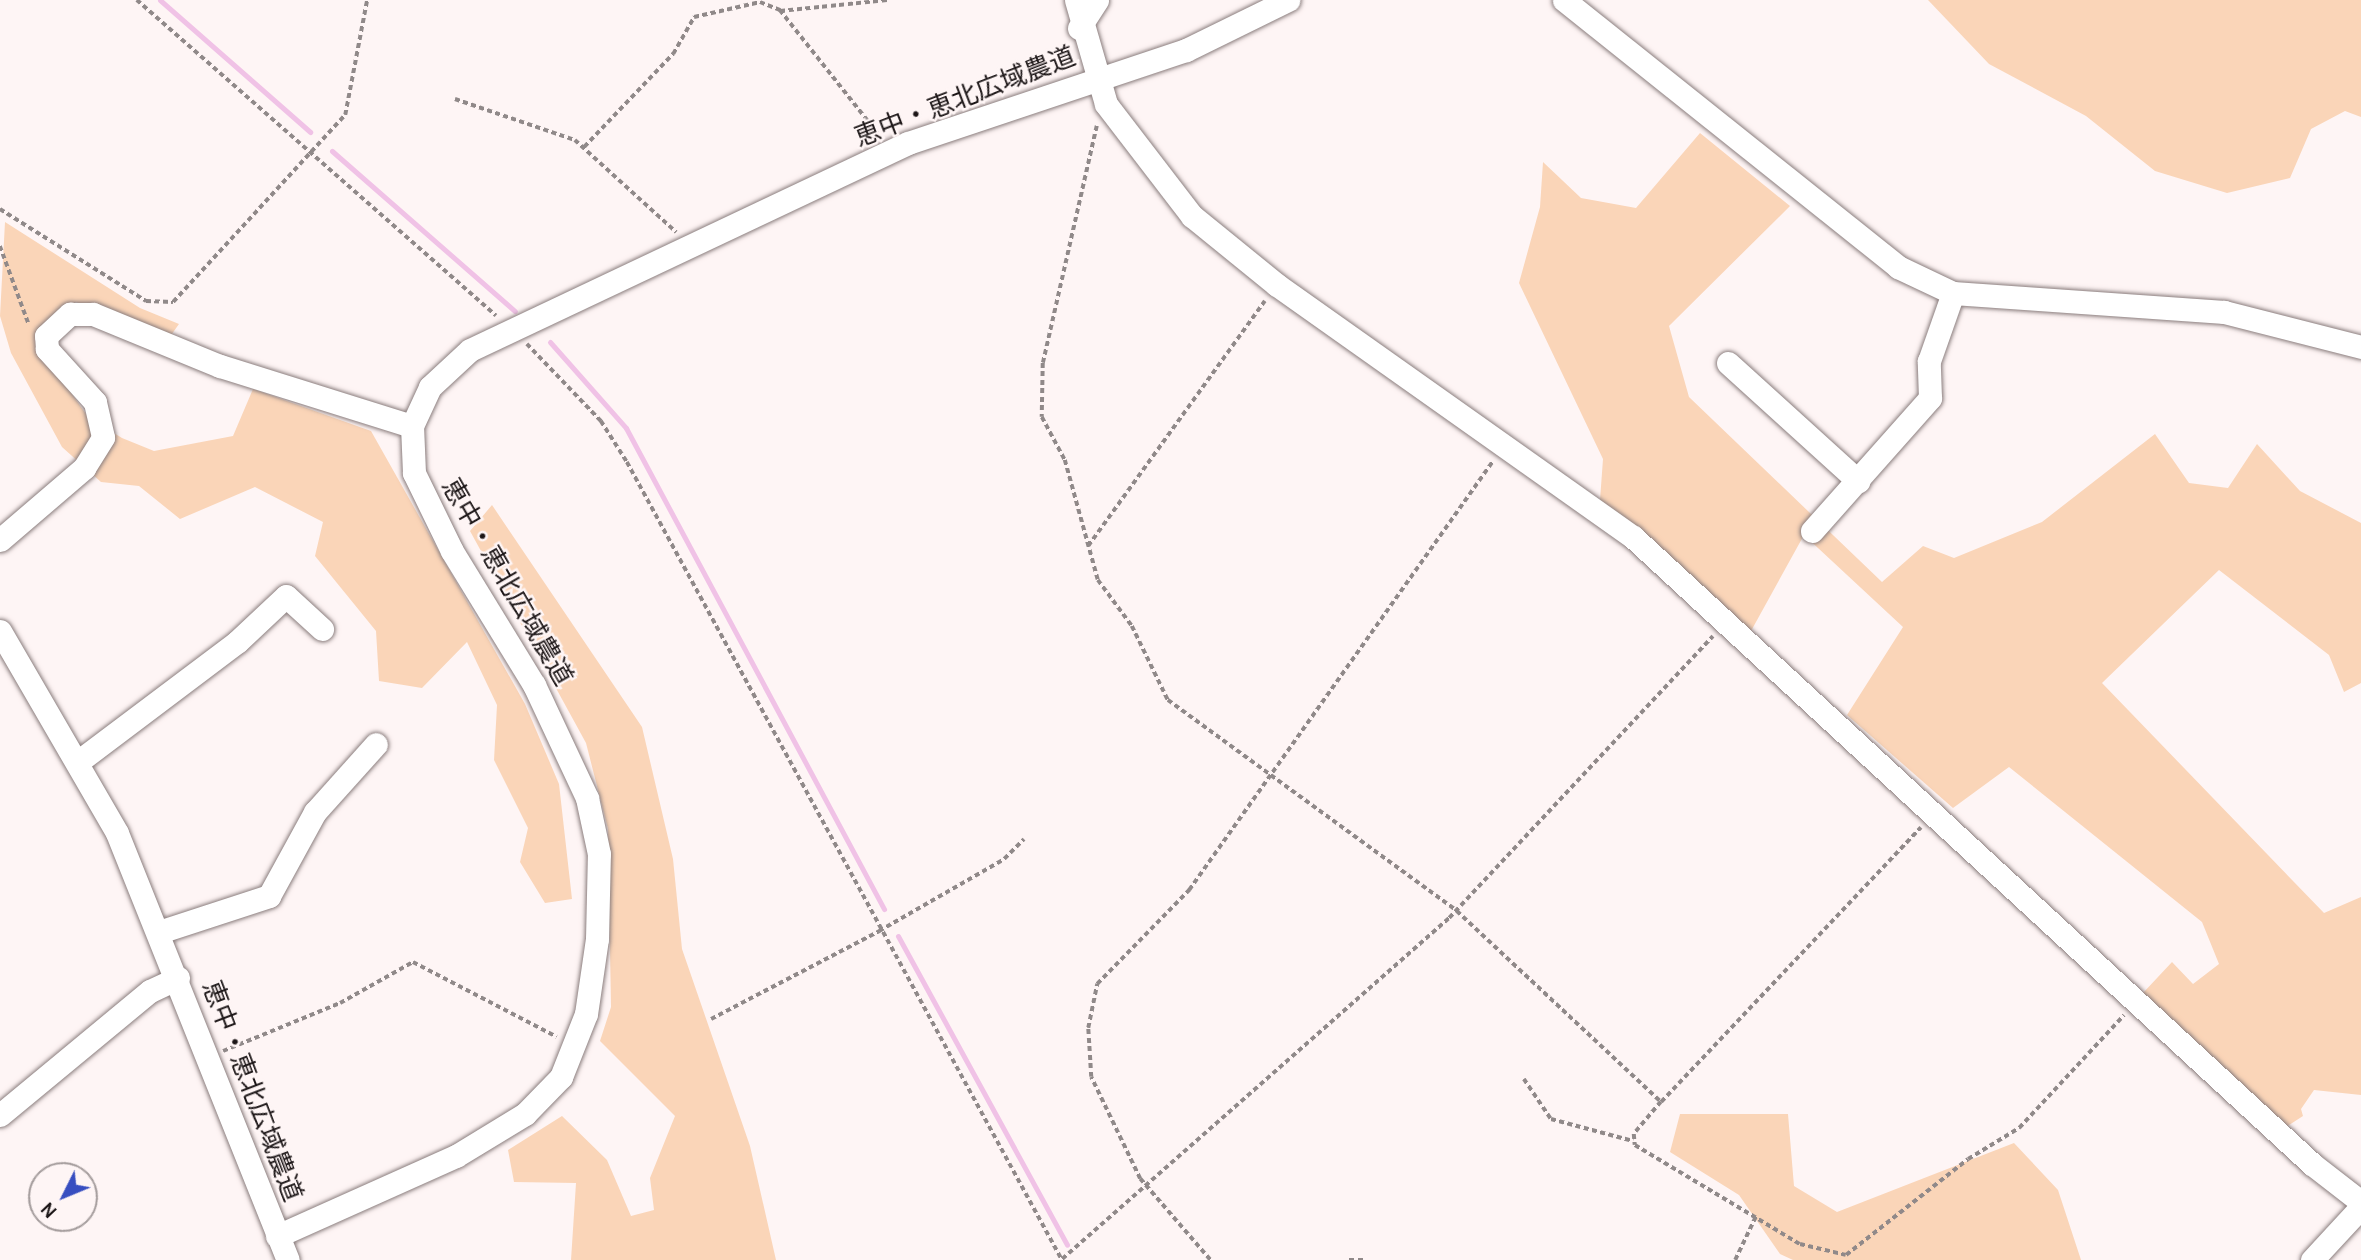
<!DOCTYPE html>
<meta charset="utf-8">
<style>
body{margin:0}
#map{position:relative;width:2361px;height:1260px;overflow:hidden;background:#fef5f5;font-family:Karla,"Noto Sans JP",sans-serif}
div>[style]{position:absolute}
.green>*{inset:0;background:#fad5b8}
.stream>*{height:5px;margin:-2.5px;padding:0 2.5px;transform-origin:2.5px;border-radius:2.5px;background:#f0c2e6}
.path>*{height:3.5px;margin-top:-1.75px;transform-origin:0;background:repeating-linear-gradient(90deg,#908989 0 5px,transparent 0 8.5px)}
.roads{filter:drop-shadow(0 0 2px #8a7d7d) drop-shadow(0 0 2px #8a7d7d)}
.minor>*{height:23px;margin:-11.5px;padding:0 11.5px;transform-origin:11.5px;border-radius:11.5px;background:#fff}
span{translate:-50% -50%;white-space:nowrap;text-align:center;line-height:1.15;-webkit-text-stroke:5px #fef5f5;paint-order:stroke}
.street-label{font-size:26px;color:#1c1617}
.north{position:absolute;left:28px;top:1162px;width:70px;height:70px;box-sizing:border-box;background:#fef5f5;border:2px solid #a49c9c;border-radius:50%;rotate:227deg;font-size:19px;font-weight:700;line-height:28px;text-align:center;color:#1c1617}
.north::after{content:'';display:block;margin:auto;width:24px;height:32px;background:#374ec0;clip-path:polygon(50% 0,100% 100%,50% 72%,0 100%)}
</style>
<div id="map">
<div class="green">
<div style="clip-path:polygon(1928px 0,2361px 0,2361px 117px,2345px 111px,2311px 129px,2290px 178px,2227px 193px,2155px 171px,2086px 116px,1989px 64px)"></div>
<div style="clip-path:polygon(1700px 133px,1790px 206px,1669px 326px,1689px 397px,1882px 582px,1923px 546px,1954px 558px,2042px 522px,2155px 434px,2189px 483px,2228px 488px,2257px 444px,2300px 491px,2361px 523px,2361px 683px,2344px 692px,2329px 655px,2219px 570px,2102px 683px,2324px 913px,2361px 897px,2361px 1095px,2314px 1090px,2301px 1109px,2303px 1116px,2286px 1127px,2143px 993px,2172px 962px,2193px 984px,2219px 964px,2202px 922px,2009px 767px,1953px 808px,1847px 715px,1903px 627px,1804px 535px,1751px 631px,1600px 500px,1603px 459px,1519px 283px,1540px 207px,1543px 162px,1581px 198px,1636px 208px)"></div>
<div style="clip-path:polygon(5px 222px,140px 308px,179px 324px,169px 338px,76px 302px,45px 323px,41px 350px,88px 417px,122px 438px,154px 451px,233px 436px,253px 389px,371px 431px,525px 704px,559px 784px,572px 899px,545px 903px,520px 862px,528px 828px,494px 760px,497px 705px,467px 642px,422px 688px,379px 681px,376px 631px,315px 556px,323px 522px,255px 487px,180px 519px,139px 486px,101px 482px,62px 447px,11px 353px,0 316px)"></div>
<div style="clip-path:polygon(492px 505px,642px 727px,673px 859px,682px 949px,750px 1146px,776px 1260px,571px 1260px,576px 1183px,514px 1182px,508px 1150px,562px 1116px,607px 1160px,631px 1216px,654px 1210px,650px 1178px,675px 1116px,600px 1041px,611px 1007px,608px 829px,586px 743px,470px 531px)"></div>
<div style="clip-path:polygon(1680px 1114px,1788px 1114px,1794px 1186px,1837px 1212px,2014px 1143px,2058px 1190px,2081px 1260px,1793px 1260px,1780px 1254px,1739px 1195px,1670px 1152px)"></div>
</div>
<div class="stream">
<div style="left:160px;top:0;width:200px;rotate:41.3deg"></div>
<div style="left:332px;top:151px;width:243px;rotate:41.2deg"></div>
<div style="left:550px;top:342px;width:115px;rotate:48.5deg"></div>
<div style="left:626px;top:428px;width:546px;rotate:61.79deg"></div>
<div style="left:898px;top:936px;width:352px;rotate:61.3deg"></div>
</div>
<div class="path">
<div style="left:137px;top:0;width:478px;rotate:41.3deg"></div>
<div style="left:780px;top:11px;width:110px;rotate:-5.8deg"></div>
<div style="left:455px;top:99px;width:127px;rotate:18.9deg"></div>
<div style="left:575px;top:140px;width:137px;rotate:42.3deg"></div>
<div style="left:1097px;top:126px;width:243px;rotate:102.8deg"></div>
<div style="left:1043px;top:363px;width:54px;rotate:91.1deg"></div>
<div style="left:1042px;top:417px;width:49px;rotate:61.9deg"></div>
<div style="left:1065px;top:460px;width:124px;rotate:74.6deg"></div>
<div style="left:1098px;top:580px;width:57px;rotate:53.5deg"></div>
<div style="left:1132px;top:626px;width:82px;rotate:64.1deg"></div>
<div style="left:1168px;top:700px;width:358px;rotate:36.1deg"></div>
<div style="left:1457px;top:911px;width:279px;rotate:43.1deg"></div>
<div style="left:1661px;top:1102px;width:378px;rotate:-46.6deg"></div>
<div style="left:584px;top:147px;width:129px;rotate:-46.3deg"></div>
<div style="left:673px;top:54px;width:43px;rotate:-60.4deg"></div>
<div style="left:694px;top:17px;width:68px;rotate:-12.8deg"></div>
<div style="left:760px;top:2px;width:22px;rotate:22deg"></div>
<div style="left:780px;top:10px;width:159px;rotate:51.6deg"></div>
<div style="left:0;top:209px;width:173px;rotate:32.2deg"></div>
<div style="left:146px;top:301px;width:27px;rotate:2deg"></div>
<div style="left:173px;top:302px;width:254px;rotate:-47.4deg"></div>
<div style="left:345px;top:115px;width:117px;rotate:-79.2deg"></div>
<div style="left:0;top:246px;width:84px;rotate:69.8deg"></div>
<div style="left:527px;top:344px;width:107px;rotate:46.1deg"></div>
<div style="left:601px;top:421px;width:49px;rotate:57.6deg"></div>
<div style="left:627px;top:462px;width:909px;rotate:61.4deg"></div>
<div style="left:1088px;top:546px;width:302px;rotate:-54.2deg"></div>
<div style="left:711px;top:1019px;width:190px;rotate:-27.6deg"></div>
<div style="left:879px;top:931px;width:144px;rotate:-29.9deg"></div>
<div style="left:1004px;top:859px;width:28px;rotate:-45deg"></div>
<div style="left:223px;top:1051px;width:126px;rotate:-22.3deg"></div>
<div style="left:340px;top:1003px;width:84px;rotate:-29.3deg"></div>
<div style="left:413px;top:962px;width:162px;rotate:27.5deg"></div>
<div style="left:1524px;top:1079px;width:48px;rotate:56deg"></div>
<div style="left:1551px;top:1119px;width:85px;rotate:15deg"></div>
<div style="left:1661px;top:1102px;width:42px;rotate:130.2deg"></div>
<div style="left:1634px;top:1134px;width:11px;rotate:85deg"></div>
<div style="left:1635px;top:1145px;width:192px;rotate:31deg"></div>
<div style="left:1800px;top:1244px;width:47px;rotate:13.4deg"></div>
<div style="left:1846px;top:1255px;width:155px;rotate:-38.2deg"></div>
<div style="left:1968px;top:1159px;width:60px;rotate:-31.3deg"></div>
<div style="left:2019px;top:1128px;width:154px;rotate:-47.1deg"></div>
<div style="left:1062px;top:1259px;width:516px;rotate:-41.38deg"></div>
<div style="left:1449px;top:918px;width:386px;rotate:-46.9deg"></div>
<div style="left:1210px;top:1260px;width:107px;rotate:-130.8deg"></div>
<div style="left:1140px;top:1179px;width:113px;rotate:-115.7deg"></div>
<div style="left:1091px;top:1077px;width:49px;rotate:-93.5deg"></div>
<div style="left:1088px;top:1028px;width:45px;rotate:-78.4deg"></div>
<div style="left:1097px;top:984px;width:132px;rotate:-45.6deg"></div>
<div style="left:1189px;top:890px;width:526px;rotate:-54.68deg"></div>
<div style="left:1349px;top:1260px;width:14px"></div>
<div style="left:1735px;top:1260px;width:49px;rotate:-64.5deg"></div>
</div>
<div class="roads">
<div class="minor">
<div style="left:1076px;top:0;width:108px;rotate:73.9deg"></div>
<div style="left:1106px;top:104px;width:141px;rotate:52.5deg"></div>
<div style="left:1192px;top:216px;width:109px;rotate:39.1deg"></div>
<div style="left:1277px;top:285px;width:436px;rotate:35.3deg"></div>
<div style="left:1633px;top:537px;width:924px;rotate:42.72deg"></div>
<div style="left:2312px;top:1164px;width:62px;rotate:37.8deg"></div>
<div style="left:1564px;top:0;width:428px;rotate:38.6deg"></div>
<div style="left:1898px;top:267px;width:61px;rotate:25.3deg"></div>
<div style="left:1953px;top:293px;width:272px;rotate:4deg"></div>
<div style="left:2224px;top:312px;width:141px;rotate:14.3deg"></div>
<div style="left:1079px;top:28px;width:33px;rotate:-57deg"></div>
<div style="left:1728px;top:363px;width:176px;rotate:42.2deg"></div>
<div style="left:1812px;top:531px;width:178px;rotate:-48.4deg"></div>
<div style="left:1930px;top:398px;width:37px;rotate:-92deg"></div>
<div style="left:1929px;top:361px;width:72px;rotate:-70.6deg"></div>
<div style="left:0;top:540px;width:111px;rotate:-40.6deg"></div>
<div style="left:84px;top:468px;width:36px;rotate:-58deg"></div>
<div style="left:103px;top:437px;width:36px;rotate:-103deg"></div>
<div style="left:95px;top:402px;width:72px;rotate:-132.2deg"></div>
<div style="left:47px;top:349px;width:13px;rotate:-94deg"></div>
<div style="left:46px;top:336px;width:33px;rotate:-43deg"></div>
<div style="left:70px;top:314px;width:23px"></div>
<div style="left:93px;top:314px;width:137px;rotate:22.3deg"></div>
<div style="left:220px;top:366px;width:201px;rotate:17.4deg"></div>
<div style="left:0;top:631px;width:233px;rotate:59.9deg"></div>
<div style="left:117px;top:833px;width:460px;rotate:68.2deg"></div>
<div style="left:79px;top:761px;width:198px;rotate:-37deg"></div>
<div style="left:237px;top:642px;width:67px;rotate:-43.2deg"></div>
<div style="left:286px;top:596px;width:49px;rotate:42.5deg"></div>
<div style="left:159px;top:932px;width:116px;rotate:-18.1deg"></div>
<div style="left:269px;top:896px;width:96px;rotate:-61.3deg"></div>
<div style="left:315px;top:812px;width:91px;rotate:-48.1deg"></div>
<div style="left:0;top:1115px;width:195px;rotate:-39.6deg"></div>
<div style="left:150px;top:991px;width:31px;rotate:-25deg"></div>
<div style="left:277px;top:1236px;width:196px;rotate:-24.1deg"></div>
<div style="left:456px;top:1156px;width:81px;rotate:-31.3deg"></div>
<div style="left:525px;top:1114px;width:52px;rotate:-45.8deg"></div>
<div style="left:561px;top:1077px;width:68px;rotate:-68.4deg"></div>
<div style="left:586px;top:1014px;width:76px;rotate:-81.7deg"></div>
<div style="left:597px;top:939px;width:85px;rotate:-88.7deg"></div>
<div style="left:599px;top:854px;width:57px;rotate:-102.1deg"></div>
<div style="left:587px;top:798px;width:125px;rotate:-115.1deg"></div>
<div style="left:534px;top:685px;width:157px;rotate:-121.5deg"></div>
<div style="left:452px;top:551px;width:87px;rotate:-116deg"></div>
<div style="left:414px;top:473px;width:47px;rotate:-92.4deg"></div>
<div style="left:412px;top:426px;width:43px;rotate:-65.2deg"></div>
<div style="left:430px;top:387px;width:54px;rotate:-42.8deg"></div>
<div style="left:470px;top:350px;width:484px;rotate:-25.3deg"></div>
<div style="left:908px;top:143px;width:293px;rotate:-18.5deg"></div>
<div style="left:1186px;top:50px;width:114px;rotate:-26.1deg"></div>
<div style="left:2312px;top:1260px;width:72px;rotate:-47.2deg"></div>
</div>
</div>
<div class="street-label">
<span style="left:965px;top:97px;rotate:-21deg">恵中・恵北広域農道</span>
<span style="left:507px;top:582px;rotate:60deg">恵中・恵北広域農道</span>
<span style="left:252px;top:1091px;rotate:69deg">恵中・恵北広域農道</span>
</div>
<div class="north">N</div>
</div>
